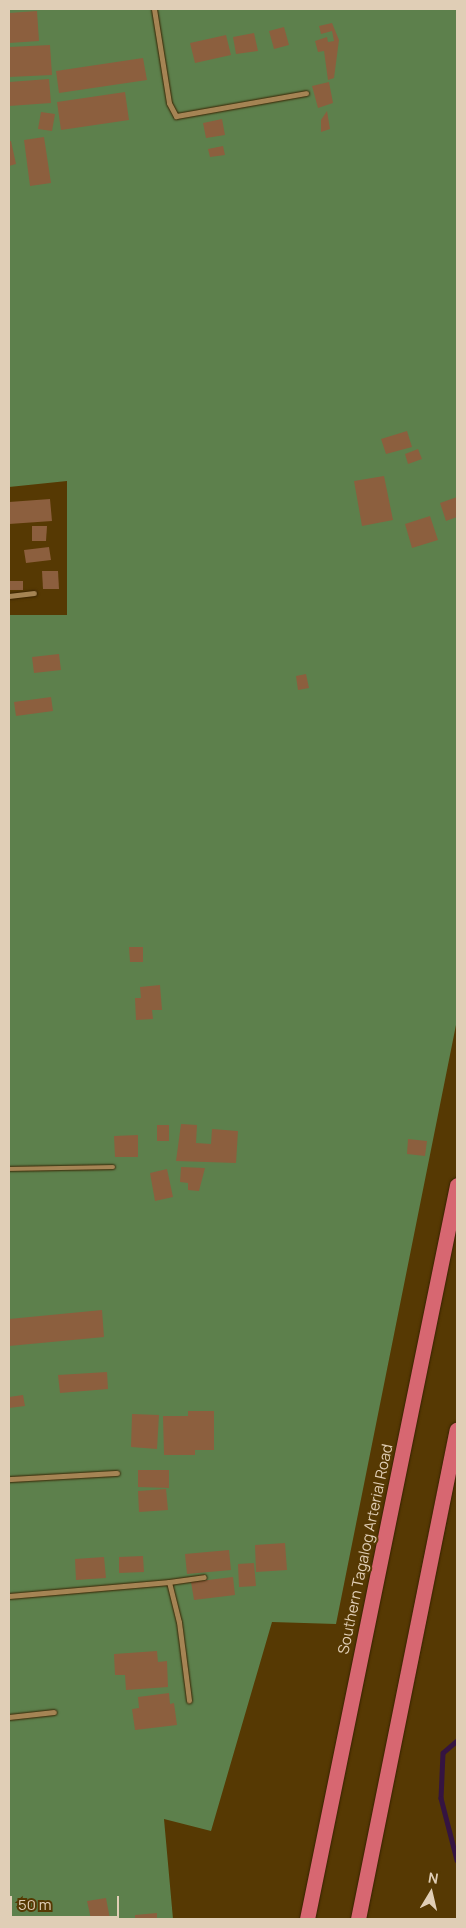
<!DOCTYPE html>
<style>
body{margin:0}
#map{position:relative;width:466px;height:1928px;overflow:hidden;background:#563903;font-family:Manrope,sans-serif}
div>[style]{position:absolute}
.forest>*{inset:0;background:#5d804c}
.stream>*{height:4.5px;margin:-2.25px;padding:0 2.25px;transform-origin:2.25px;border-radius:2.25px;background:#351441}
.building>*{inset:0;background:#8c5f3e}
.roads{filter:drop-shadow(0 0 1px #372200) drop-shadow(0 0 1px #372200)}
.service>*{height:4px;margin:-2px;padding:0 2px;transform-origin:2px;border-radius:2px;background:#a58454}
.minor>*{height:5px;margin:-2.5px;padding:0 2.5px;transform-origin:2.5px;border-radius:2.5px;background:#a58454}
.motorway>*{height:15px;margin:-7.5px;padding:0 7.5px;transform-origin:7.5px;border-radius:7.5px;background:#d76771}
span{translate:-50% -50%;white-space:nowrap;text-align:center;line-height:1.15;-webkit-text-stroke:4px #563903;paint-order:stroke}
.street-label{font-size:15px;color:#e0ceb6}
.frame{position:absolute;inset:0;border:10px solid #e0ceb6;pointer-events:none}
.north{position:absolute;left:406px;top:1868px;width:50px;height:50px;-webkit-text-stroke:4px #563903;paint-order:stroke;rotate:9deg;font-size:14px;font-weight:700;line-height:20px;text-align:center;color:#e0ceb6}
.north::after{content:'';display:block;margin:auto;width:18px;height:22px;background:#e0ceb6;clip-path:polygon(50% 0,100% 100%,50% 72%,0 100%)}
.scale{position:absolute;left:10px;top:1896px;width:109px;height:22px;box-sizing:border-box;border:2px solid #e0ceb6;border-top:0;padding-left:6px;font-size:15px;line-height:18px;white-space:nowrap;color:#e0ceb6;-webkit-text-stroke:4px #563903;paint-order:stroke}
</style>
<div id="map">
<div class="forest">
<div style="clip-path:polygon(9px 9px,457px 9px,457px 1020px,336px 1624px,272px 1622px,211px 1831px,164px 1819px,173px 1919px,9px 1919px,9px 615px,67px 615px,67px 481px,9px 487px)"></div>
</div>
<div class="stream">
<div style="left:457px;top:1741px;width:18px;rotate:139deg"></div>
<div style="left:443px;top:1753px;width:45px;rotate:92.5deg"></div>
<div style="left:441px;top:1798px;width:64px;rotate:75.5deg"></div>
</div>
<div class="building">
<div style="clip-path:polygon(37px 11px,39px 41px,9px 43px,9px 13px)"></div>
<div style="clip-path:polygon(332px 23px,339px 40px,334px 78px,328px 80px,324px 51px,318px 52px,315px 41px,327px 37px,328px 42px,334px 41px,332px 31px,321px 34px,319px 26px)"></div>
<div style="clip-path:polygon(284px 27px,289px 45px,274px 49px,269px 31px)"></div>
<div style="clip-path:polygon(254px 33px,258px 51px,236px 54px,233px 37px)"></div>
<div style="clip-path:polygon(226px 35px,231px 55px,195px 63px,190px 43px)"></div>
<div style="clip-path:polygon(50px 45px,52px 75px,9px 77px,9px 47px)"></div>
<div style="clip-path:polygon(143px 58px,147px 80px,59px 93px,56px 71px)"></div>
<div style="clip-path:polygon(49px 79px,51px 103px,9px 106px,9px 82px)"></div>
<div style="clip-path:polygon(329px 82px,333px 103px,318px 108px,312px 86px)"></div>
<div style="clip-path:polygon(125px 92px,129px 120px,61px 130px,57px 102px)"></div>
<div style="clip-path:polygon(327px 111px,330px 129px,321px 132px,321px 120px)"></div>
<div style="clip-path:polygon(41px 112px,55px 114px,52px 131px,38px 129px)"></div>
<div style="clip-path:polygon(222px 119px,225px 135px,206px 138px,203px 123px)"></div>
<div style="clip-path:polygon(44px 137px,51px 183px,30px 186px,24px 140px)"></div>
<div style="clip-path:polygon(9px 141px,11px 141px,16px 164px,9px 166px)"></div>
<div style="clip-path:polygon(223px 146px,225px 155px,210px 157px,208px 149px)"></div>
<div style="clip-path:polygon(407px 431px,412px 447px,386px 454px,381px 439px)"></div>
<div style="clip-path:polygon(418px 449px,422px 459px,408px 464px,405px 454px)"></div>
<div style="clip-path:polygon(384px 476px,393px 520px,362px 526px,354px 481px)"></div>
<div style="clip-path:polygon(457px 497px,457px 517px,446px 521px,440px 503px)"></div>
<div style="clip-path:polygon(50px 499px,52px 521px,9px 524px,9px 502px)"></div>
<div style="clip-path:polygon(430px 516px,438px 540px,412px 548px,405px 524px)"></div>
<div style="clip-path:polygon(32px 526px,47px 526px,46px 541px,32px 541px)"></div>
<div style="clip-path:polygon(49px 547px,51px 560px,26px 563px,24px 550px)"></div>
<div style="clip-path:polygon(42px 571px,58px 571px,59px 589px,43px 589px)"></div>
<div style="clip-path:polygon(9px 581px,23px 581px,23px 590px,9px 590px)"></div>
<div style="clip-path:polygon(59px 654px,61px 670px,34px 673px,32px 657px)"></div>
<div style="clip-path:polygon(306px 674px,309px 688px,298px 690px,296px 676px)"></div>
<div style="clip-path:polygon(51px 697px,53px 711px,16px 716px,14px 702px)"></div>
<div style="clip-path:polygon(129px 947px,143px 947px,143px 962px,130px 962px)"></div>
<div style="clip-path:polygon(160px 985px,162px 1010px,152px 1010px,153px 1019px,136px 1020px,135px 998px,141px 998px,140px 987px)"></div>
<div style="clip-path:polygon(181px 1124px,197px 1125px,196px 1143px,211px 1144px,212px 1129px,238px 1131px,236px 1163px,176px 1161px)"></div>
<div style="clip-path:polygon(157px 1125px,169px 1125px,169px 1141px,157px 1141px)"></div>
<div style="clip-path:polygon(138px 1135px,138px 1157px,115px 1157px,114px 1136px)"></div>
<div style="clip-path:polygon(408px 1139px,427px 1141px,425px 1156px,407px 1154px)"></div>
<div style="clip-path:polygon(181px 1167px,205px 1168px,199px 1191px,188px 1190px,188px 1183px,180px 1182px)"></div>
<div style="clip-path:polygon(167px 1169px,173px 1197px,155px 1201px,150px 1173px)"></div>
<div style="clip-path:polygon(102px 1310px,104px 1337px,9px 1346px,9px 1319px)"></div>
<div style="clip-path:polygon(107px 1372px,108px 1389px,60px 1393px,58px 1375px)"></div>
<div style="clip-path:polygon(23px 1395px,25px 1406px,9px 1408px,9px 1397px)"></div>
<div style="clip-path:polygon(188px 1411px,214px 1411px,214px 1450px,195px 1450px,195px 1455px,164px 1455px,163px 1416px,188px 1416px)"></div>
<div style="clip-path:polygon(132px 1414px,159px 1415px,157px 1449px,131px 1447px)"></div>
<div style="clip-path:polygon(138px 1470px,169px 1470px,169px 1488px,138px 1487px)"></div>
<div style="clip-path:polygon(166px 1489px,168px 1510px,139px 1512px,138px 1491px)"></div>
<div style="clip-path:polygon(285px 1543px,287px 1570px,256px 1572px,255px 1545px)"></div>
<div style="clip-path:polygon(229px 1550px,231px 1570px,187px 1574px,185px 1554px)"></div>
<div style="clip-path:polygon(143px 1556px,144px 1572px,119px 1573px,119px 1557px)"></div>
<div style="clip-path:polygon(104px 1557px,106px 1578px,76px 1580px,75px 1559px)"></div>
<div style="clip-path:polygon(254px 1563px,256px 1586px,239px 1587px,238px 1564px)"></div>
<div style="clip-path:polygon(233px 1577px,235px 1595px,194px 1600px,191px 1582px)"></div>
<div style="clip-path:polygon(157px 1651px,158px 1662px,167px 1661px,168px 1687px,126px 1690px,125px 1675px,115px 1675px,114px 1654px)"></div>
<div style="clip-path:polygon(169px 1693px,170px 1704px,174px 1703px,177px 1725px,135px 1730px,132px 1709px,139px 1708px,138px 1697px)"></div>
<div style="clip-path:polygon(106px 1898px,110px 1919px,91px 1919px,87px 1901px)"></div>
<div style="clip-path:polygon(157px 1913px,157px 1919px,135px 1919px,135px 1915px)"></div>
</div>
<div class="roads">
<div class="service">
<div style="left:9px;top:1169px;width:104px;rotate:-1.1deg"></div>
</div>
<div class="minor">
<div style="left:154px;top:9px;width:95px;rotate:80.9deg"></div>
<div style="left:169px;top:103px;width:15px;rotate:62deg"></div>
<div style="left:176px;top:116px;width:132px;rotate:-10deg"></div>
<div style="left:9px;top:596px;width:25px;rotate:-7deg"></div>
<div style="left:9px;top:1479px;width:108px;rotate:-3.2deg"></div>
<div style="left:169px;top:1582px;width:35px;rotate:-8deg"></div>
<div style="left:9px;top:1596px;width:161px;rotate:-5deg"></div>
<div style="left:169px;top:1582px;width:41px;rotate:76deg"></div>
<div style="left:179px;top:1622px;width:79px;rotate:82.7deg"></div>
<div style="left:9px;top:1717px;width:45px;rotate:-6.3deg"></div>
</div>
<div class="motorway">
<div style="left:307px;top:1919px;width:749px;rotate:-78.45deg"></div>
<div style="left:358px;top:1919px;width:499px;rotate:-78.6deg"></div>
</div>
</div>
<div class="street-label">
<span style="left:365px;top:1549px;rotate:-78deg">Southern Tagalog Arterial Road</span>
</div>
<div class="frame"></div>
<div class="north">N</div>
<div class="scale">50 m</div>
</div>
